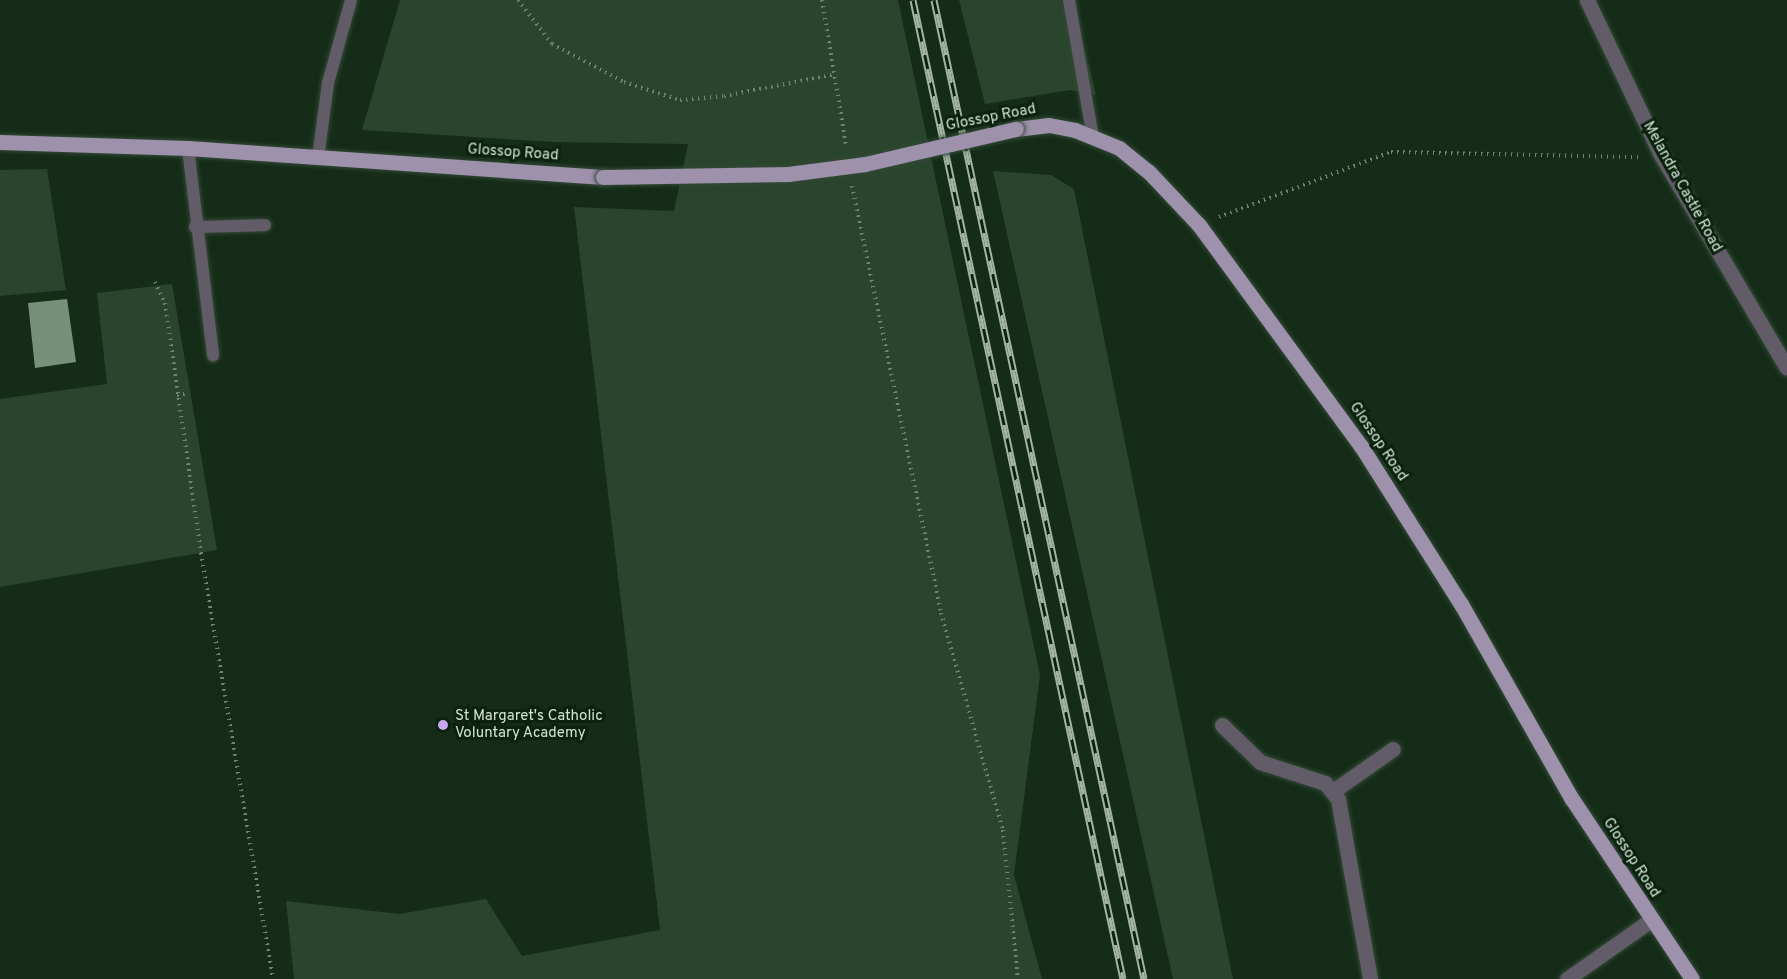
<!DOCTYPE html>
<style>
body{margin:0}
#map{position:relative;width:1787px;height:979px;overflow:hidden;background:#142c18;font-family:Overpass,sans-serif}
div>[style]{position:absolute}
.green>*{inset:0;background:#2a452d}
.building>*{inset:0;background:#769178}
.path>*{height:4px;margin-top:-2px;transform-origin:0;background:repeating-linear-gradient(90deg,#6f8372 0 1.5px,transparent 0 6px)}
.roads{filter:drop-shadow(0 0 2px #334936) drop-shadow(0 0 2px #334936)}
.service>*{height:12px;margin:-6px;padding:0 6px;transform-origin:6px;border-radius:6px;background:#625c69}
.minor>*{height:15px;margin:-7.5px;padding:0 7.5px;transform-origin:7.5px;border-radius:7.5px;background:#625c69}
.primary>*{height:15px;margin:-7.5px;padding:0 7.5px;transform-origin:7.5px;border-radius:7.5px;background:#9d91ac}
.rail>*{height:7px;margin-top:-3.5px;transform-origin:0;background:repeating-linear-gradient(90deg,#0a220e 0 14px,#a3b4a5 0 28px);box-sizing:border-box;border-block:2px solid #a3b4a5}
.bridges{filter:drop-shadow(0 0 2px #334936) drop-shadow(0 0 2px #334936)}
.primary-bridge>*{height:15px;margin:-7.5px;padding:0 7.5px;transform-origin:7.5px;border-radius:7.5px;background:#9d91ac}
.dots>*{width:16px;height:16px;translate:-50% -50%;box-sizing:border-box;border:3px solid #0a220e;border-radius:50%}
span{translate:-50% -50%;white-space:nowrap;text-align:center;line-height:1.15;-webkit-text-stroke:6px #0a220e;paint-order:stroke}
.street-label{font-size:15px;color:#d3e2d4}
.poi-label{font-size:15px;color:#d3e2d4}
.left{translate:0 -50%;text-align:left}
</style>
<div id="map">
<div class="green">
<div style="clip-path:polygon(400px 0,898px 0,1040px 675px,1014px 875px,1042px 979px,294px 979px,286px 901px,399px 914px,486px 899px,522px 956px,660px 930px,574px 207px,674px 211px,688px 144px,554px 142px,362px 130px)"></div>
<div style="clip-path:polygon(959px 0,1072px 0,1096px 95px,1070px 90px,985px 104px)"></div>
<div style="clip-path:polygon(47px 169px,66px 290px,0 296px,0 170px)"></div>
<div style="clip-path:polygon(993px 171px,1051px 175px,1074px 189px,1233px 979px,1173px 979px)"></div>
<div style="clip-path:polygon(172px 284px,217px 550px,0 587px,0 399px,107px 384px,97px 293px)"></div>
</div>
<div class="building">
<div style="clip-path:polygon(67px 299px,76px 362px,35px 368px,28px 303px)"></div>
</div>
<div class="path">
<div style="left:518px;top:0;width:56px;rotate:52.3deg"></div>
<div style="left:552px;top:44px;width:81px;rotate:27.8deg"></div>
<div style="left:624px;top:82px;width:59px;rotate:17.8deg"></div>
<div style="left:680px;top:100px;width:44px;rotate:-5.2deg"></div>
<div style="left:724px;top:96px;width:114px;rotate:-11.1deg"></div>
<div style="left:822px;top:0;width:147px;rotate:80.6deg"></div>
<div style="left:852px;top:186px;width:436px;rotate:78.2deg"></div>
<div style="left:941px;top:613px;width:226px;rotate:74.1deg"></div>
<div style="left:1003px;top:830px;width:150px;rotate:84.3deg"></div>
<div style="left:1219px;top:217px;width:184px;rotate:-20.7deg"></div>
<div style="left:1391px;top:152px;width:247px;rotate:1.2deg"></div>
<div style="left:155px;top:282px;width:23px;rotate:65deg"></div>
<div style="left:165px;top:303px;width:253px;rotate:81.8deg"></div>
<div style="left:201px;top:553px;width:432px;rotate:80.4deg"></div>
<div style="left:177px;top:395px;width:12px;rotate:-9deg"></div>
</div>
<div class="roads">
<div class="service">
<div style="left:1069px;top:0;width:139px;rotate:80.1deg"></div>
<div style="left:188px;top:148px;width:209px;rotate:83.1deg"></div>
<div style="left:318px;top:158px;width:76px;rotate:-82.4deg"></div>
<div style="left:328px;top:83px;width:86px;rotate:-74.5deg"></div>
<div style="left:195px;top:227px;width:70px;rotate:-1.6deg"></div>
</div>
<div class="minor">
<div style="left:1587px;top:0;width:172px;rotate:64.5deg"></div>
<div style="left:1661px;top:155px;width:247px;rotate:59.4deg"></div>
<div style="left:1222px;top:725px;width:53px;rotate:44.2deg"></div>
<div style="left:1260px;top:762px;width:68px;rotate:17.9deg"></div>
<div style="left:1325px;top:783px;width:21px;rotate:51deg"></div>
<div style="left:1338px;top:799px;width:183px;rotate:79.9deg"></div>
<div style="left:1333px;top:791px;width:73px;rotate:-35deg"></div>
<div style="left:1567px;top:979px;width:103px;rotate:-35.1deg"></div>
</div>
<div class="primary">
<div style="left:1016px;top:129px;width:33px;rotate:-7deg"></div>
<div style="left:1049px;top:125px;width:26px;rotate:11deg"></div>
<div style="left:1075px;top:130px;width:48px;rotate:22.2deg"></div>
<div style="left:1119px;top:148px;width:38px;rotate:39deg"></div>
<div style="left:1149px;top:172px;width:73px;rotate:46.7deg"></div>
<div style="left:1199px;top:225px;width:274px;rotate:53.8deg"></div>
<div style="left:1361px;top:446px;width:187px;rotate:57.7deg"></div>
<div style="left:1461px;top:604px;width:224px;rotate:60.4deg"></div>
<div style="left:1572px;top:799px;width:216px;rotate:56.3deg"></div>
<div style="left:0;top:142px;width:188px;rotate:1.8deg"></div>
<div style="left:188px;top:148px;width:416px;rotate:4deg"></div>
</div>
</div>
<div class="rail">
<div style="left:913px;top:0;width:1001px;rotate:77.89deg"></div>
<div style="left:934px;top:0;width:1001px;rotate:77.89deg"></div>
</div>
<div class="bridges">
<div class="primary-bridge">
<div style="left:603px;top:177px;width:185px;rotate:-0.9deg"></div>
<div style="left:788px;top:174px;width:78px;rotate:-7.4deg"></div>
<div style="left:865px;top:164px;width:155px;rotate:-13.1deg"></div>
</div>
</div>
<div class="dots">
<div style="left:443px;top:725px;background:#c7a6ef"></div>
</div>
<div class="street-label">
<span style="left:991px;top:118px;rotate:-11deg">Glossop Road</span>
<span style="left:513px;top:153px;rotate:4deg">Glossop Road</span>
<span style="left:1682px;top:187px;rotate:61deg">Melandra Castle Road</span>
<span style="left:1378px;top:442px;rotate:56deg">Glossop Road</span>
<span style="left:1631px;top:858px;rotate:57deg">Glossop Road</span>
</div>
<div class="poi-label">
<span class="left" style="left:455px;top:725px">St Margaret's Catholic<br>Voluntary Academy</span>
</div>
</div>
